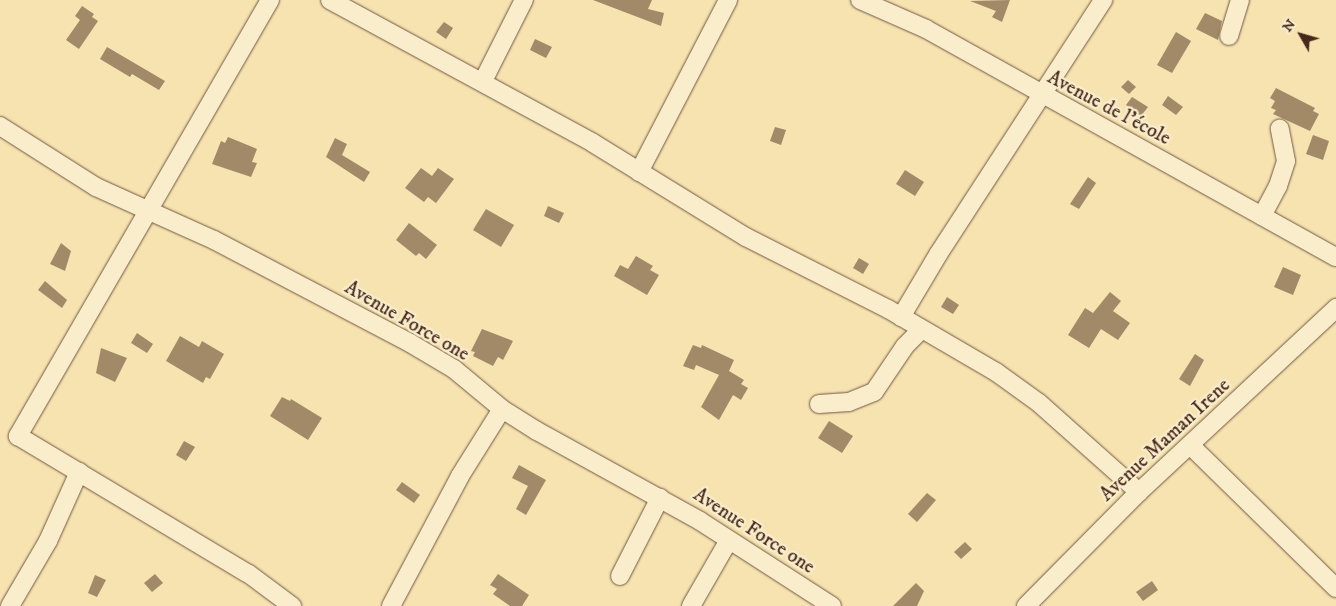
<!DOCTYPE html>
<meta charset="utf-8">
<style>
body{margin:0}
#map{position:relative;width:1336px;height:606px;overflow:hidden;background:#f6e3b0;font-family:"IM FELL DW Pica",serif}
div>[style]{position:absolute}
.building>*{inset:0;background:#a28968}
.roads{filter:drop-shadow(0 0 1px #735740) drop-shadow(0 0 1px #735740)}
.minor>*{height:18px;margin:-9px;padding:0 9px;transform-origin:9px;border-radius:9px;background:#f9edcc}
span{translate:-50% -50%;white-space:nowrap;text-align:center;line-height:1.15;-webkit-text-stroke:4.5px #f9edcc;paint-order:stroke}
.street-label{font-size:20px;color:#47281b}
.north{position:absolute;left:1276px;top:10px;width:50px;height:50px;-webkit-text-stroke:4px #f9edcc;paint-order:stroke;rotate:308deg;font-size:14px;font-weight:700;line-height:20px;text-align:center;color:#47281b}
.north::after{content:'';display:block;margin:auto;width:18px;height:22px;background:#47281b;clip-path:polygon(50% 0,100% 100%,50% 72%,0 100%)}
</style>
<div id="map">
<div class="building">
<div style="clip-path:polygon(593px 0,652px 0,648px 9px,664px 13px,661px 26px)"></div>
<div style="clip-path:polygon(1010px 0,1002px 22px,992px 17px,996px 11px,970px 1px)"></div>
<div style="clip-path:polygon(82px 6px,94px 14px,92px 17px,98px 21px,79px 49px,66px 40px,80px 20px,75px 16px)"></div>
<div style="clip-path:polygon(1205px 13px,1222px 21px,1218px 40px,1196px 29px)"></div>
<div style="clip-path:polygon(444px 22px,453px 28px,446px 39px,436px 32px)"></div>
<div style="clip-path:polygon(1176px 32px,1191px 41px,1172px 73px,1157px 65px)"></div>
<div style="clip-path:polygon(535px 39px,552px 47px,546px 58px,530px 50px)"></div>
<div style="clip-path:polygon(107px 47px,165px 81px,159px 90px,132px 74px,130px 77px,100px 59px)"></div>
<div style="clip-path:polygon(1128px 80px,1136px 87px,1129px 94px,1121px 87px)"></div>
<div style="clip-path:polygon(1276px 88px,1315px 108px,1313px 111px,1319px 114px,1310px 131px,1273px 114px,1276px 110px,1271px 108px,1275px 101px,1270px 98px)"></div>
<div style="clip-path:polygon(1168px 96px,1183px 107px,1176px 115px,1162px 105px)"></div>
<div style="clip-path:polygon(1132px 97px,1148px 107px,1141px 116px,1126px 105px)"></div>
<div style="clip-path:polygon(775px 127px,786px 130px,781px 145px,770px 141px)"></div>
<div style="clip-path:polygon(1313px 135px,1329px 141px,1323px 160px,1306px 154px)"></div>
<div style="clip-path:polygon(228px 137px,257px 149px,252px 162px,257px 163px,251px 177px,212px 164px,221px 141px,225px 143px)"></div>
<div style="clip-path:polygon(335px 138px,347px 144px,342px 155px,370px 172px,364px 182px,326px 157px)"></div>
<div style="clip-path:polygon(421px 168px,432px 176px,438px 168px,454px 179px,436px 203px,428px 197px,424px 202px,405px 188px)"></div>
<div style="clip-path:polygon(905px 170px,924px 182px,915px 196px,896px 184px)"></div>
<div style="clip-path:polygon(1088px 177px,1096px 183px,1079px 209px,1070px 204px)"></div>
<div style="clip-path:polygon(548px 206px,564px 213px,559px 223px,544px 216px)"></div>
<div style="clip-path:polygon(486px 209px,514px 225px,501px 247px,473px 230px)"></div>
<div style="clip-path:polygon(409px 223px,437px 245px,426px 259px,419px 253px,416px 256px,396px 240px)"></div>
<div style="clip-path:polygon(61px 243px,71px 251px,65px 271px,50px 264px)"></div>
<div style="clip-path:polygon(636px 256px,653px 266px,650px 270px,659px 275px,647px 295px,614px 276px,620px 265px,628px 269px)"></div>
<div style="clip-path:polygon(859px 258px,869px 264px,863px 274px,853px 268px)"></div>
<div style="clip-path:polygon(1283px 267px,1301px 275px,1293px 295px,1274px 287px)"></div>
<div style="clip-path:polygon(45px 281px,67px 300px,62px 308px,38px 290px)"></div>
<div style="clip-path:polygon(1110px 292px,1121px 301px,1113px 311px,1130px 323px,1118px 340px,1101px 329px,1089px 348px,1068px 335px,1085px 308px,1093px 313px)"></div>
<div style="clip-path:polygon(947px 297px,959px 305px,953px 314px,941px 307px)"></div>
<div style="clip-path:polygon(482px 329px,513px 341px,503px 360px,498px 357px,493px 366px,473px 356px,475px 352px,471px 351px)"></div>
<div style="clip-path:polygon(137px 333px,153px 344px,147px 353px,131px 343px)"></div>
<div style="clip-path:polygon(180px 336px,199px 347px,202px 341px,224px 354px,210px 379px,206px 377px,203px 383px,166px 361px)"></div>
<div style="clip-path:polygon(693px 345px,701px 348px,702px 345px,734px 360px,729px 371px,744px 380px,741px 384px,748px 388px,741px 400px,733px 395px,719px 420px,701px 407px,719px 375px,696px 365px,694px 370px,683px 366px)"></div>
<div style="clip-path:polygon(101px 348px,127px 358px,115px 382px,96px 373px)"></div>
<div style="clip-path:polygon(1195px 354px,1204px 360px,1190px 386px,1179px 379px)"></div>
<div style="clip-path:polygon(282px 397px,290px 401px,291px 399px,322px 418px,308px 440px,270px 416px)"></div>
<div style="clip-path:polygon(829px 421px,853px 436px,842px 453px,818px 438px)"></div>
<div style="clip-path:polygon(184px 441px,195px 447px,186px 461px,176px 455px)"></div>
<div style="clip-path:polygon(519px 465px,546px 480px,526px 515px,516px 509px,528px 486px,512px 478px)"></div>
<div style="clip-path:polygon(402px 482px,420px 495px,414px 503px,396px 490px)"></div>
<div style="clip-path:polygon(927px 493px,936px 500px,917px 522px,908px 514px)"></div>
<div style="clip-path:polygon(965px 542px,972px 549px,961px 559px,954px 552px)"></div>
<div style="clip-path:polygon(155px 574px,163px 583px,152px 592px,144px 583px)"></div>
<div style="clip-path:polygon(498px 574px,529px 595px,522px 606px,510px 606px,493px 594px,497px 589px,490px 585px)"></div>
<div style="clip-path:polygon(95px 575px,106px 580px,97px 597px,88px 593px)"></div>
<div style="clip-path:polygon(1152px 581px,1158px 590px,1143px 601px,1136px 592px)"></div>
<div style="clip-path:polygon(916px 583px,924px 591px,917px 606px,893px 606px)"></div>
</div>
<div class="roads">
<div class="minor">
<div style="left:270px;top:0;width:504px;rotate:120.03deg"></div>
<div style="left:18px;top:436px;width:269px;rotate:30.9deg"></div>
<div style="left:249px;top:574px;width:54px;rotate:36.7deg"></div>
<div style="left:330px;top:0;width:299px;rotate:28.5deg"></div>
<div style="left:593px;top:143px;width:180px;rotate:31.6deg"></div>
<div style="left:746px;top:237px;width:159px;rotate:26.9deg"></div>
<div style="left:888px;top:309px;width:125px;rotate:30.3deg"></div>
<div style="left:996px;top:372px;width:53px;rotate:35.8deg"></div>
<div style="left:1039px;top:403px;width:134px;rotate:41.7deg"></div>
<div style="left:860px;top:0;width:72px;rotate:23.7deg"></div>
<div style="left:926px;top:29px;width:469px;rotate:29.1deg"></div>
<div style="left:1229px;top:36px;width:38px;rotate:-73deg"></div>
<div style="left:483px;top:81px;width:91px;rotate:-63.2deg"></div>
<div style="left:0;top:126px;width:114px;rotate:32.4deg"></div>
<div style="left:96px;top:187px;width:129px;rotate:24.2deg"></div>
<div style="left:214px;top:240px;width:221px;rotate:27.7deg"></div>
<div style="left:410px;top:343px;width:51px;rotate:30.6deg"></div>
<div style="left:454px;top:369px;width:62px;rotate:39.8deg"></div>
<div style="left:502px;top:409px;width:41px;rotate:32.2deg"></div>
<div style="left:537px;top:431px;width:186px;rotate:28.9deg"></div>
<div style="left:700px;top:521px;width:157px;rotate:32.8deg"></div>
<div style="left:639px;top:172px;width:194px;rotate:-62.6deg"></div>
<div style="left:1262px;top:216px;width:34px;rotate:-62deg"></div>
<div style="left:1278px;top:186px;width:26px;rotate:-72deg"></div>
<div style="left:1286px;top:161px;width:33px;rotate:-101deg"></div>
<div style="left:901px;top:317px;width:74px;rotate:-59.3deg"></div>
<div style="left:939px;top:253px;width:302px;rotate:-57deg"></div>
<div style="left:819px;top:404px;width:30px;rotate:-4deg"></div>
<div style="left:849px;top:402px;width:27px;rotate:-22deg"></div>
<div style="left:874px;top:392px;width:55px;rotate:-56deg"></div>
<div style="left:905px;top:346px;width:23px;rotate:-45deg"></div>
<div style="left:1191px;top:446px;width:203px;rotate:44.4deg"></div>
<div style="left:620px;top:576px;width:88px;rotate:-62.9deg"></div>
<div style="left:10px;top:606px;width:75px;rotate:-59.7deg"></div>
<div style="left:48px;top:541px;width:76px;rotate:-65.8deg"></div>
<div style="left:391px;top:606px;width:147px;rotate:-62deg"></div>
<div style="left:460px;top:476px;width:79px;rotate:-57.9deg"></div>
<div style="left:691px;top:606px;width:76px;rotate:-60.1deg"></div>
<div style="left:1026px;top:606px;width:161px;rotate:-45.3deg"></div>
<div style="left:1139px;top:492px;width:270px;rotate:-43deg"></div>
</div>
</div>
<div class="street-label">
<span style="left:1109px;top:108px;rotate:28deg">Avenue de l'école</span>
<span style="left:407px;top:321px;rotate:30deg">Avenue Force one</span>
<span style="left:1165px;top:440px;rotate:-43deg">Avenue Maman Irene</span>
<span style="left:754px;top:531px;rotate:33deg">Avenue Force one</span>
</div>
<div class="north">N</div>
</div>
